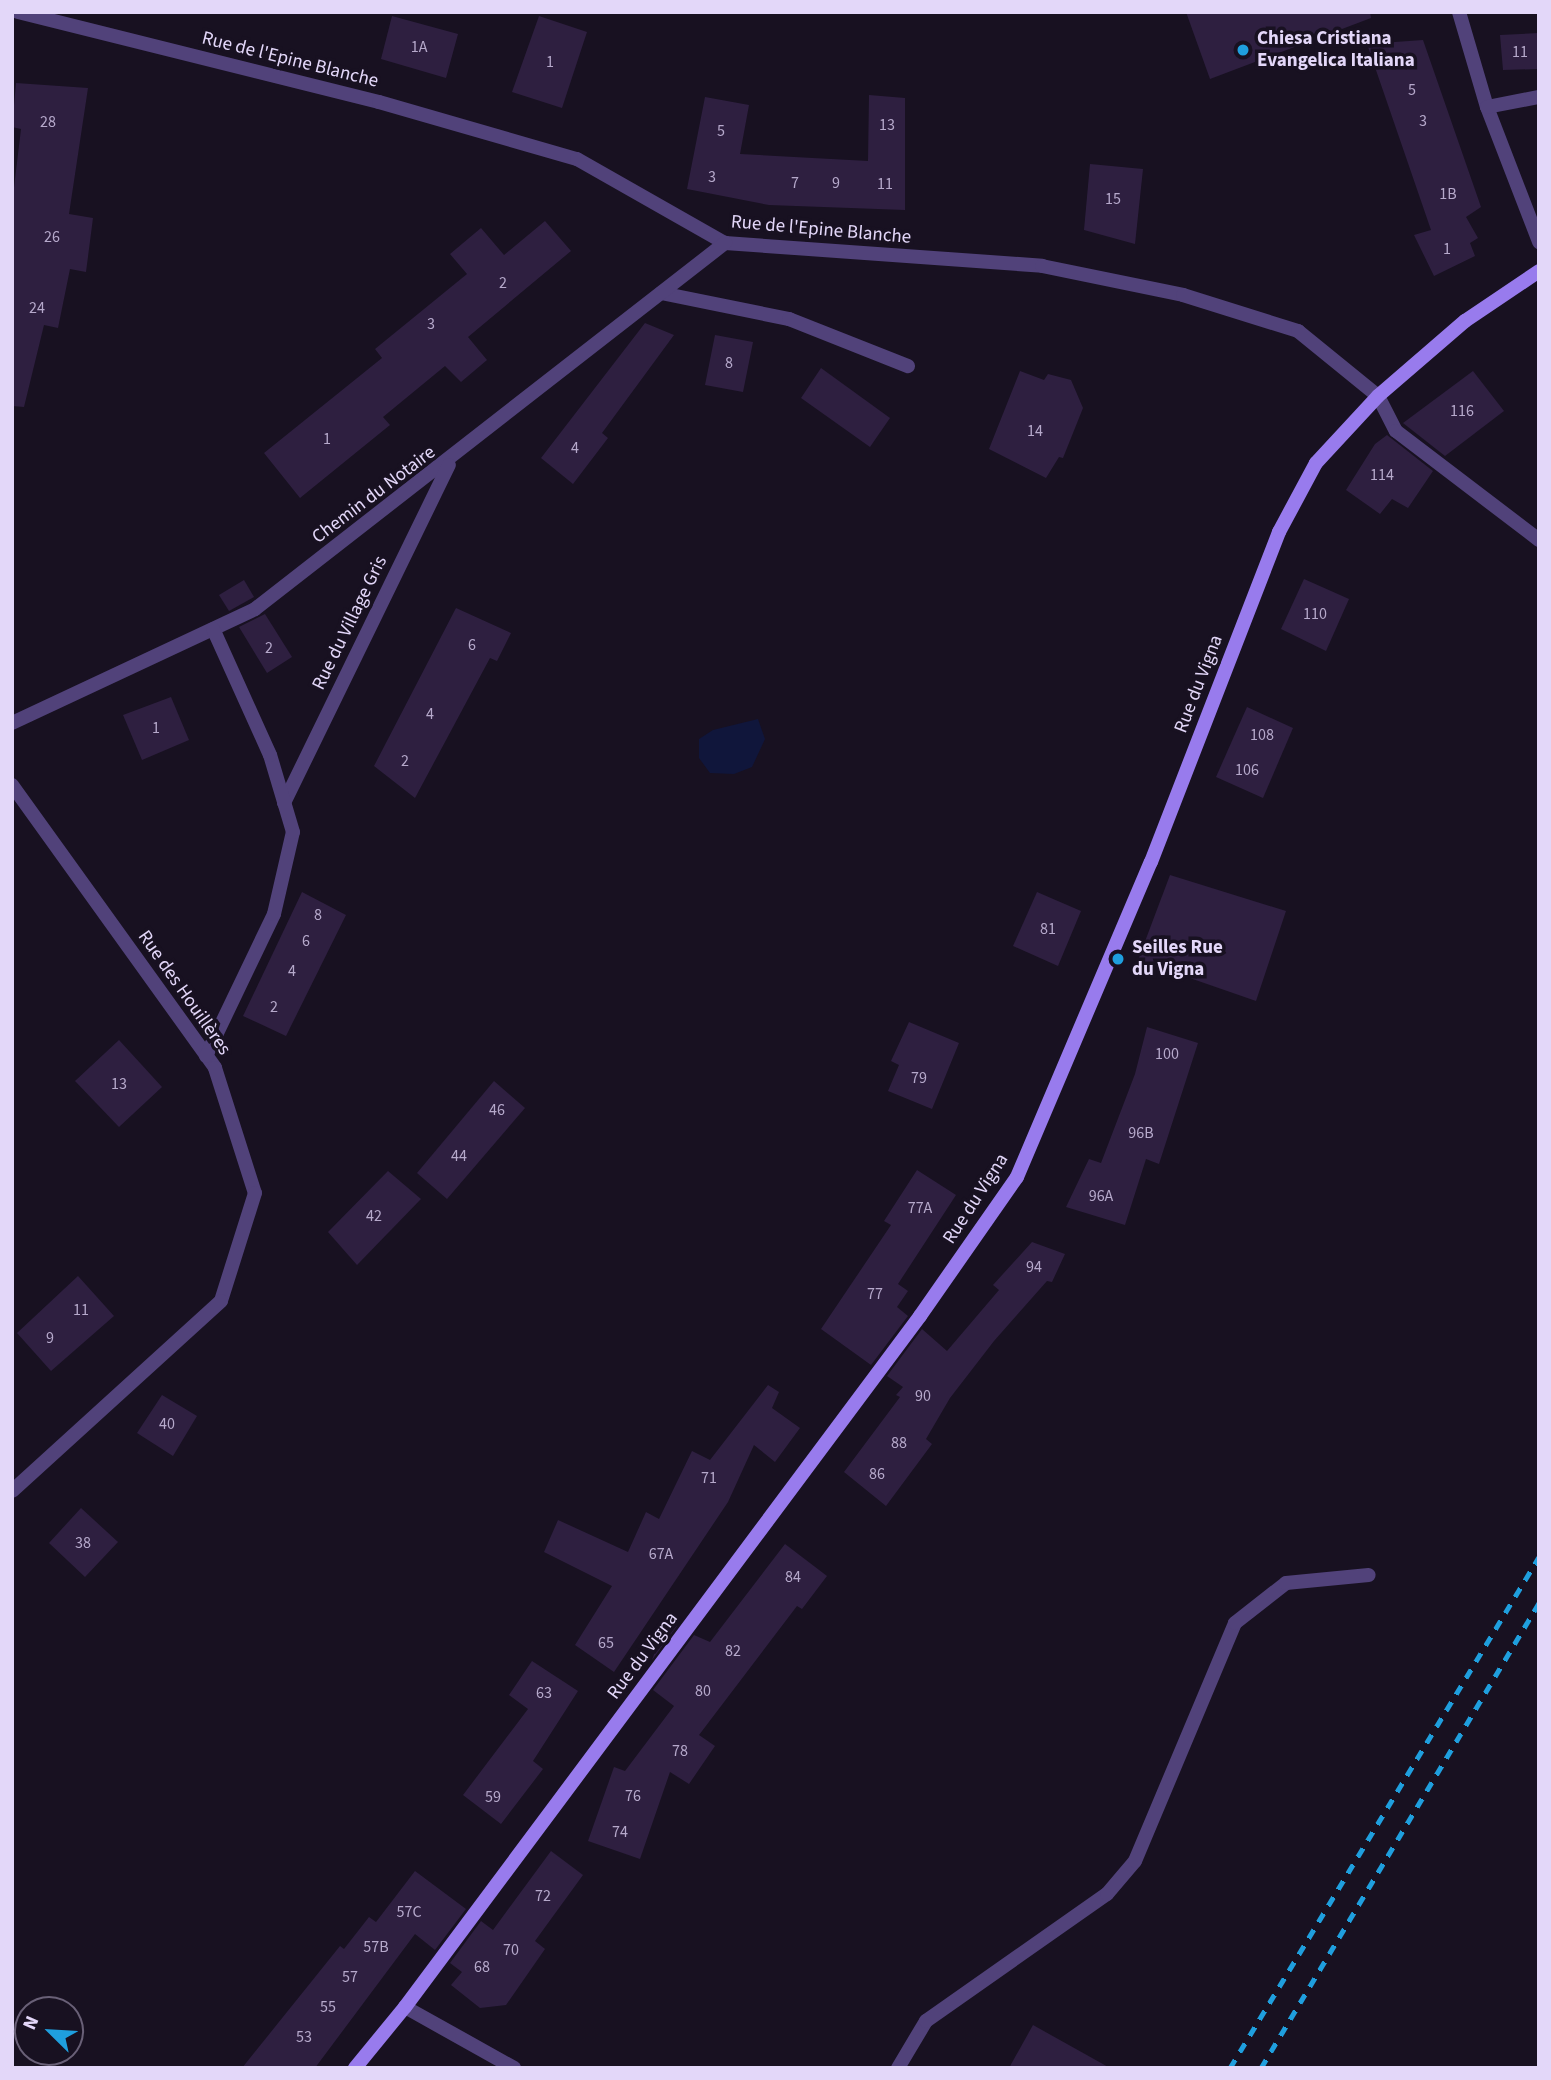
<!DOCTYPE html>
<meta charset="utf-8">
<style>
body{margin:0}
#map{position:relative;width:1551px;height:2080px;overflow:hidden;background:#181121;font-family:"Source Sans 3",sans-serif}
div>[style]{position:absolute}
.water>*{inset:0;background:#10163b}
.building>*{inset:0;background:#2e1f40}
.lane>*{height:14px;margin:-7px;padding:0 7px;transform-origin:7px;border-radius:7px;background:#51427a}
.street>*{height:14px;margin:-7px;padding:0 7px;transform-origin:7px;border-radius:7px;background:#51427a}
.secondary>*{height:14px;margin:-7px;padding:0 7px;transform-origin:7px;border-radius:7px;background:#987bed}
.rail>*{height:5px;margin-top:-2.5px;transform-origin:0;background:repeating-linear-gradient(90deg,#1f9fde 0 10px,transparent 0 19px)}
.dots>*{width:19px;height:19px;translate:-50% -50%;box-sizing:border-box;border:4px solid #181121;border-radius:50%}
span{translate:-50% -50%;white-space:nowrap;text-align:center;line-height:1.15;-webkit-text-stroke:7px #181121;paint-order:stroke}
.number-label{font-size:16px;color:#b6a9cb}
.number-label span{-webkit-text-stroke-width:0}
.poi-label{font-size:19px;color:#e3d7f9;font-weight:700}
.left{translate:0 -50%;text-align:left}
.street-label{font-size:19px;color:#e3d7f9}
.frame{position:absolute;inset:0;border:14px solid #e3d7f9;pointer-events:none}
.north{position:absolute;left:14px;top:1996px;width:70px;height:70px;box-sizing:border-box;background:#181121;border:2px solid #696077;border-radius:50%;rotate:294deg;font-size:19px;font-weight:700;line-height:28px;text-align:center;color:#e3d7f9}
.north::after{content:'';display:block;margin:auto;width:24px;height:32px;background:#1f9fde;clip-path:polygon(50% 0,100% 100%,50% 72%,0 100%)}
</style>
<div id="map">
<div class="water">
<div style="clip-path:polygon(758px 719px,765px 739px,752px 767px,734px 774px,710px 773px,699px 758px,699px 739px,713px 730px)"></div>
</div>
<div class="building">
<div style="clip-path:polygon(1186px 12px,1370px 12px,1371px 18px,1210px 79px)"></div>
<div style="clip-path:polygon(392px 16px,458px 34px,446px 78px,381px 59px)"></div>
<div style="clip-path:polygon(539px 16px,587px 32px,562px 108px,512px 92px)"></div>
<div style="clip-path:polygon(1539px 33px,1539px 69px,1503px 70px,1500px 35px)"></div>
<div style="clip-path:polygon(1423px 40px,1481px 207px,1466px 217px,1478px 238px,1470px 243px,1475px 256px,1434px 276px,1414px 235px,1431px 230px,1367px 44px)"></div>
<div style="clip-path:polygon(16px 83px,88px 88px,69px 214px,93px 218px,86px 272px,70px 269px,58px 328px,44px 325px,24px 407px,12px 406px,12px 204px,21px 129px,12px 127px)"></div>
<div style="clip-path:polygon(869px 95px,905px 98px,905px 210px,769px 205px,687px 189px,705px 97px,749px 105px,740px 154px,868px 161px)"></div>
<div style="clip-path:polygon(1090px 164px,1143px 169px,1135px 244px,1084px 230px)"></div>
<div style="clip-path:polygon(545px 221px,571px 251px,468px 337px,487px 360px,461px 382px,445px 366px,383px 417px,390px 425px,300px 498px,264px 453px,382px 358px,375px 349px,467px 274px,450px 254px,481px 228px,504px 255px)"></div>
<div style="clip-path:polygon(645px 323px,674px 335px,602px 433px,608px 438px,573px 484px,541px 458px)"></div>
<div style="clip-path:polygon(715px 335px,753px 342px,743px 392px,705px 385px)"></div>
<div style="clip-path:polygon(821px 368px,890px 418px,870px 447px,801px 398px)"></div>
<div style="clip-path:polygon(1020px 371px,1044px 380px,1048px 374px,1071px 380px,1083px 408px,1063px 458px,1059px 457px,1046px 478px,989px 449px)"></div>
<div style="clip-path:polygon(1473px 371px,1504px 411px,1445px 456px,1403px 423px)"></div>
<div style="clip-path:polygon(1387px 435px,1433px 471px,1408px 508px,1392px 499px,1380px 514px,1346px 490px,1375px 444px)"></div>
<div style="clip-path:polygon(1304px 579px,1349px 599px,1326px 651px,1281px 629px)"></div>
<div style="clip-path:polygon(244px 580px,254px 597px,229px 611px,219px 595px)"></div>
<div style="clip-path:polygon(456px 608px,511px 633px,497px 661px,490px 658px,415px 798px,374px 766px)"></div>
<div style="clip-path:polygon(265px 614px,292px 657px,267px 673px,239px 627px)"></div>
<div style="clip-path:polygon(171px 697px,189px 740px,142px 760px,123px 715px)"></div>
<div style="clip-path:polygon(1247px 707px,1293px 728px,1263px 798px,1216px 777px)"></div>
<div style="clip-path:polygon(1170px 875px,1286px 911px,1256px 1001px,1138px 960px)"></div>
<div style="clip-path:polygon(302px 892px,346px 915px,286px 1036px,243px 1016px)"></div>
<div style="clip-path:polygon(1037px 892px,1081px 911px,1058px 966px,1013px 946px)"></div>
<div style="clip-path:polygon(909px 1022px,959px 1043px,932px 1109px,888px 1091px,899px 1065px,891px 1061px)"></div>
<div style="clip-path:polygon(1147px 1027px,1198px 1043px,1159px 1164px,1146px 1159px,1125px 1225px,1066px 1207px,1089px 1159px,1101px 1163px,1135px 1074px)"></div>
<div style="clip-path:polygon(119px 1040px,162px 1087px,119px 1127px,75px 1081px)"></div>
<div style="clip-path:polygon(494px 1081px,525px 1108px,447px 1199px,417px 1173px)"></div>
<div style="clip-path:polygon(917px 1170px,956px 1195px,898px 1284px,908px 1291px,897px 1307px,908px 1316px,871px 1365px,821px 1329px,891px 1225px,884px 1221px)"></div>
<div style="clip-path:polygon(388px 1171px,421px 1199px,357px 1265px,328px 1232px)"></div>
<div style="clip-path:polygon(1032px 1242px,1065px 1254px,1052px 1282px,1047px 1281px,994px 1341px,950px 1398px,926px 1439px,932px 1444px,886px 1506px,844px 1472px,900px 1397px,896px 1395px,903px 1387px,887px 1376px,922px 1329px,947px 1351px,999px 1290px,993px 1285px)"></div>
<div style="clip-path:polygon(78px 1276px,114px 1316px,51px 1371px,17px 1333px)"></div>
<div style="clip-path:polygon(768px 1385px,779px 1392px,772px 1408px,800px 1428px,775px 1462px,754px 1445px,728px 1502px,614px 1672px,575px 1645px,612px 1586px,544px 1552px,558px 1520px,628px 1552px,646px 1512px,659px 1519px,692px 1451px,710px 1460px)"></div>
<div style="clip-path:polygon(162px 1395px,197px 1416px,173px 1456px,137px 1433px)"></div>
<div style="clip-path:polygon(81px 1508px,118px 1542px,85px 1577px,49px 1543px)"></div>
<div style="clip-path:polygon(785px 1544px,827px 1576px,802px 1609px,797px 1606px,699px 1735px,715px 1746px,689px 1784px,670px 1772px,640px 1859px,588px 1841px,614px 1767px,625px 1771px,674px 1706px,653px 1690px,694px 1635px,710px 1642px)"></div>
<div style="clip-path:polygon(666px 1621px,677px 1626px,652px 1660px)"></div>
<div style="clip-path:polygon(532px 1661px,578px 1691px,533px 1761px,543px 1769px,501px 1824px,463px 1795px,528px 1709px,509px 1695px)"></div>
<div style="clip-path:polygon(551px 1851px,583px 1875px,535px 1941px,545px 1949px,506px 2005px,480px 2008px,451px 1985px,462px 1972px,450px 1963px,481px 1921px,493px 1930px)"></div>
<div style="clip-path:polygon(415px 1871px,466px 1909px,435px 1950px,415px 1934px,315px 2068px,242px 2068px,340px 1946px,344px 1949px,369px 1917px,376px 1922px)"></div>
<div style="clip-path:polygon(1033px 2025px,1110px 2068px,1009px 2068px)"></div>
</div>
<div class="lane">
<div style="left:1378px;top:396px;width:39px;rotate:63deg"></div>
<div style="left:1396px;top:431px;width:180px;rotate:37.3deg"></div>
<div style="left:898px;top:2068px;width:55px;rotate:-59.2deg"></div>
<div style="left:926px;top:2021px;width:221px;rotate:-35.1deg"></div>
<div style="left:1107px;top:1894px;width:43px;rotate:-49.7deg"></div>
<div style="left:1135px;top:1861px;width:258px;rotate:-67.2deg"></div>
<div style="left:1235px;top:1623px;width:65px;rotate:-38.1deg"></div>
<div style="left:1286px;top:1583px;width:83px;rotate:-5.5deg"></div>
</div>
<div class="street">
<div style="left:18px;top:12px;width:372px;rotate:14deg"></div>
<div style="left:379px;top:102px;width:206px;rotate:16.1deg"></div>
<div style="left:577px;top:159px;width:170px;rotate:29.6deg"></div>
<div style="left:725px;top:243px;width:318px;rotate:4.1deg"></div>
<div style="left:1042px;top:266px;width:144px;rotate:11.6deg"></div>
<div style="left:1183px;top:295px;width:121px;rotate:17.4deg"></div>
<div style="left:1298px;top:331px;width:103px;rotate:39.1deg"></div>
<div style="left:1459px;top:12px;width:99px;rotate:73.6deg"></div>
<div style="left:1487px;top:107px;width:145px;rotate:68.9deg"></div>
<div style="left:1487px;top:107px;width:53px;rotate:-10.9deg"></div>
<div style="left:661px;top:293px;width:131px;rotate:11.5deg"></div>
<div style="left:789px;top:319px;width:128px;rotate:21.6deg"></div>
<div style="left:12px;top:723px;width:268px;rotate:-25.1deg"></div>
<div style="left:255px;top:609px;width:596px;rotate:-37.91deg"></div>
<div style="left:12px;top:785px;width:348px;rotate:54.3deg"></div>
<div style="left:215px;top:1068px;width:131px;rotate:72.3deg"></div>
<div style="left:255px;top:1193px;width:113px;rotate:107.5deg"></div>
<div style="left:221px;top:1301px;width:282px;rotate:137.7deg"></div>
<div style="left:284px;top:803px;width:376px;rotate:-64deg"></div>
<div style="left:206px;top:1056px;width:157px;rotate:-64.4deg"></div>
<div style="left:274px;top:914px;width:84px;rotate:-77deg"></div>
<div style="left:293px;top:832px;width:80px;rotate:-106.6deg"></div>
<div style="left:270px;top:755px;width:138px;rotate:-114.3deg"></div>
<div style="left:405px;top:2007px;width:125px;rotate:29.2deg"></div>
</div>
<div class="secondary">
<div style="left:355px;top:2068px;width:79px;rotate:-50.7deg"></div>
<div style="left:405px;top:2007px;width:862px;rotate:-53.3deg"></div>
<div style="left:920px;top:1316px;width:169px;rotate:-55.1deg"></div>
<div style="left:1017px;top:1177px;width:342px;rotate:-67deg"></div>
<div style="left:1151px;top:862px;width:354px;rotate:-68.8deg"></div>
<div style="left:1279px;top:532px;width:78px;rotate:-61.8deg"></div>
<div style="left:1316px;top:463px;width:91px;rotate:-47.2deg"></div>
<div style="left:1378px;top:396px;width:115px;rotate:-40.8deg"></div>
<div style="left:1465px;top:321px;width:89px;rotate:-34deg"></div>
</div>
<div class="rail">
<div style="left:1230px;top:2068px;width:597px;rotate:-58.84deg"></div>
<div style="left:1261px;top:2068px;width:542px;rotate:-59.13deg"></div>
</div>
<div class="dots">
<div style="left:1243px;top:50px;background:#1f9fde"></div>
<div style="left:1118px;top:959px;background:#1f9fde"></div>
</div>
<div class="number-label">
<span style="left:419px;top:47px">1A</span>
<span style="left:1520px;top:52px">11</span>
<span style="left:550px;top:62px">1</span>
<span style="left:1412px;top:90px">5</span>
<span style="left:1423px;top:121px">3</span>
<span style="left:48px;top:122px">28</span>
<span style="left:887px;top:125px">13</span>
<span style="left:721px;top:131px">5</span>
<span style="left:712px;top:177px">3</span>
<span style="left:795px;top:183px">7</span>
<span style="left:836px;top:183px">9</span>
<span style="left:885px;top:184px">11</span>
<span style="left:1448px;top:194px">1B</span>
<span style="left:1113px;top:199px">15</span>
<span style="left:52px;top:237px">26</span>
<span style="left:1447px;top:249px">1</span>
<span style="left:503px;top:283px">2</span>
<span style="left:37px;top:308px">24</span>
<span style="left:431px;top:324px">3</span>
<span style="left:729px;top:363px">8</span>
<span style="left:1462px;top:411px">116</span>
<span style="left:1035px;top:431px">14</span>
<span style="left:327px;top:439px">1</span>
<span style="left:575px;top:448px">4</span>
<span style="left:1382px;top:475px">114</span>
<span style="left:1315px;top:614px">110</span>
<span style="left:472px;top:645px">6</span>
<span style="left:269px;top:648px">2</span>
<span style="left:430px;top:714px">4</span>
<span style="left:156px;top:728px">1</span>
<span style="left:1262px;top:735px">108</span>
<span style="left:405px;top:761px">2</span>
<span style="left:1247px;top:770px">106</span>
<span style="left:318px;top:915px">8</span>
<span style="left:1048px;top:929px">81</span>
<span style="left:306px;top:941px">6</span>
<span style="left:292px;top:971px">4</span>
<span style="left:274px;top:1007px">2</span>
<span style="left:1167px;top:1054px">100</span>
<span style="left:919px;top:1078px">79</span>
<span style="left:119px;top:1084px">13</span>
<span style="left:497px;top:1110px">46</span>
<span style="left:1141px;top:1133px">96B</span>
<span style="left:459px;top:1156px">44</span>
<span style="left:1101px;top:1196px">96A</span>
<span style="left:920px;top:1208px">77A</span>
<span style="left:374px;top:1216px">42</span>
<span style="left:1034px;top:1267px">94</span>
<span style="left:875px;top:1294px">77</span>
<span style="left:81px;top:1310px">11</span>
<span style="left:50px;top:1338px">9</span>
<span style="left:923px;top:1396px">90</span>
<span style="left:167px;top:1424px">40</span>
<span style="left:899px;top:1443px">88</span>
<span style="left:877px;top:1474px">86</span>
<span style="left:709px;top:1478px">71</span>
<span style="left:83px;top:1543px">38</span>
<span style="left:661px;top:1554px">67A</span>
<span style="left:793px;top:1577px">84</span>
<span style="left:606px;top:1643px">65</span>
<span style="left:733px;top:1651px">82</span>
<span style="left:703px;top:1691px">80</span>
<span style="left:544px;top:1693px">63</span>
<span style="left:680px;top:1751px">78</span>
<span style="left:633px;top:1796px">76</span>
<span style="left:493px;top:1797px">59</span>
<span style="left:620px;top:1832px">74</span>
<span style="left:543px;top:1896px">72</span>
<span style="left:409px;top:1912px">57C</span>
<span style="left:376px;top:1947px">57B</span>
<span style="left:511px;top:1950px">70</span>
<span style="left:482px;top:1967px">68</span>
<span style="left:350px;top:1977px">57</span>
<span style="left:328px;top:2007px">55</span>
<span style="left:304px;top:2037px">53</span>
</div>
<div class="poi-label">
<span class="left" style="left:1257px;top:50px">Chiesa Cristiana<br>Evangelica Italiana</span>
<span class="left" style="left:1132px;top:959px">Seilles Rue<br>du Vigna</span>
</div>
<div class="street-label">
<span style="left:290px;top:60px;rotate:14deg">Rue de l'Epine Blanche</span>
<span style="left:821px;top:230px;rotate:5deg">Rue de l'Epine Blanche</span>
<span style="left:374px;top:495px;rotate:-37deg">Chemin du Notaire</span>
<span style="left:350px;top:623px;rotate:-64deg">Rue du Village Gris</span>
<span style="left:1199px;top:684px;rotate:-69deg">Rue du Vigna</span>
<span style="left:184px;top:993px;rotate:55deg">Rue des Houillères</span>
<span style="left:976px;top:1199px;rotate:-57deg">Rue du Vigna</span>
<span style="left:643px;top:1656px;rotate:-53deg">Rue du Vigna</span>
</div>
<div class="frame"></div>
<div class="north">N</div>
</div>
